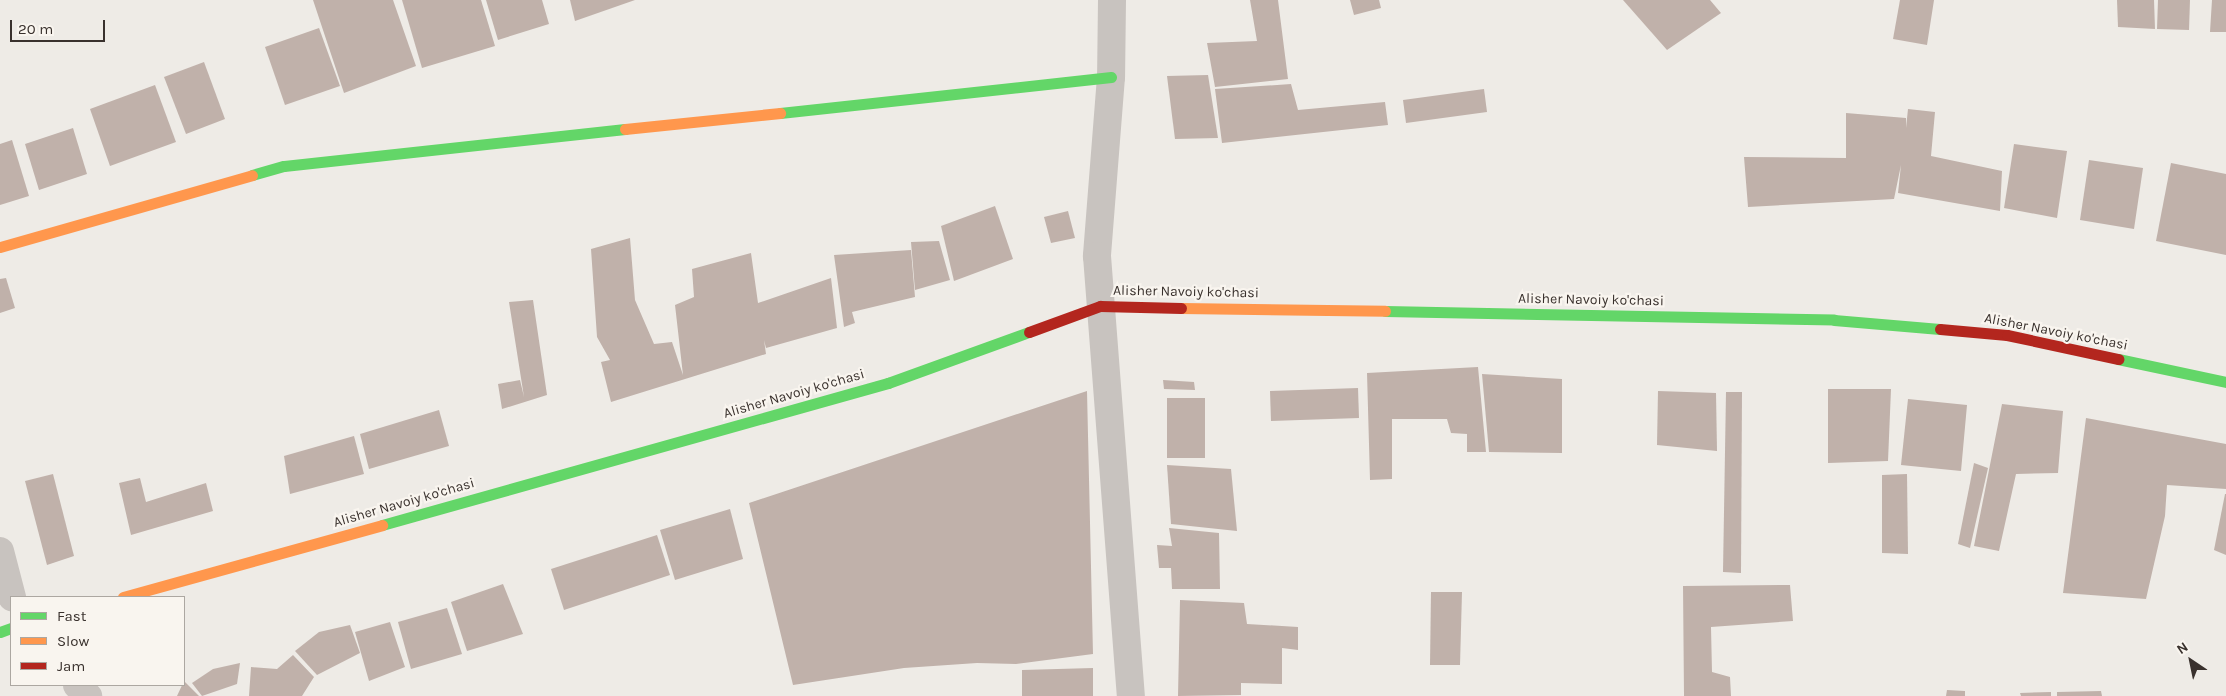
<!DOCTYPE html>
<style>
body{margin:0}
#map{position:relative;width:2226px;height:696px;overflow:hidden;background:#eeebe6;font-family:Karla,sans-serif}
div>[style]{position:absolute}
.building>*{inset:0;background:#c0b1aa}
.street>*{height:28px;margin:-14px;padding:0 14px;transform-origin:14px;border-radius:14px;background:#c8c3bf}
.fast>*{height:11px;margin:-5.5px;padding:0 5.5px;transform-origin:5.5px;border-radius:5.5px;background:#63d668}
.slow>*{height:11px;margin:-5.5px;padding:0 5.5px;transform-origin:5.5px;border-radius:5.5px;background:#ff974d}
.jam>*{height:11px;margin:-5.5px;padding:0 5.5px;transform-origin:5.5px;border-radius:5.5px;background:#b3261e}
span{translate:-50% -50%;white-space:nowrap;text-align:center;line-height:1.15;-webkit-text-stroke:4.5px #f9f5ef;paint-order:stroke}
.street-label{font-size:14px;color:#39312d}
.legend{position:absolute;left:10px;top:596px;width:175px;height:90px;box-sizing:border-box;background:#f9f5ef;border:1px solid #aca7a1;margin:0;padding:6px 9px;list-style:none;font-size:15px;color:#39312d}
.legend li{display:flex;align-items:center;gap:10px;height:25px}
.legend b{width:25px;border:1px solid #aca7a1}
.north{position:absolute;left:2166px;top:636px;width:50px;height:50px;-webkit-text-stroke:4px #f9f5ef;paint-order:stroke;rotate:326deg;font-size:14px;font-weight:700;line-height:20px;text-align:center;color:#39312d}
.north::after{content:'';display:block;margin:auto;width:18px;height:22px;background:#39312d;clip-path:polygon(50% 0,100% 100%,50% 72%,0 100%)}
.scale{position:absolute;left:10px;top:20px;width:95px;height:22px;box-sizing:border-box;border:2px solid #39312d;border-top:0;padding-left:6px;font-size:15px;line-height:18px;white-space:nowrap;color:#39312d;-webkit-text-stroke:4px #f9f5ef;paint-order:stroke}
</style>
<div id="map">
<div class="building">
<div style="clip-path:polygon(313px 0,393px 0,416px 66px,344px 93px)"></div>
<div style="clip-path:polygon(402px 0,481px 0,495px 46px,422px 68px)"></div>
<div style="clip-path:polygon(486px 0,542px 0,549px 24px,498px 40px)"></div>
<div style="clip-path:polygon(570px 0,635px 0,575px 21px)"></div>
<div style="clip-path:polygon(1250px 0,1278px 0,1288px 79px,1215px 87px,1207px 43px,1257px 41px)"></div>
<div style="clip-path:polygon(1350px 0,1379px 0,1381px 8px,1354px 15px)"></div>
<div style="clip-path:polygon(1623px 0,1710px 0,1721px 13px,1667px 50px)"></div>
<div style="clip-path:polygon(1900px 0,1934px 0,1927px 45px,1893px 39px)"></div>
<div style="clip-path:polygon(2117px 0,2154px 0,2155px 29px,2118px 27px)"></div>
<div style="clip-path:polygon(2158px 0,2190px 0,2189px 30px,2157px 29px)"></div>
<div style="clip-path:polygon(2212px 0,2226px 0,2226px 32px,2210px 32px)"></div>
<div style="clip-path:polygon(319px 28px,340px 86px,285px 105px,265px 47px)"></div>
<div style="clip-path:polygon(204px 62px,225px 119px,186px 134px,164px 77px)"></div>
<div style="clip-path:polygon(1208px 75px,1218px 138px,1175px 139px,1167px 76px)"></div>
<div style="clip-path:polygon(1291px 84px,1298px 110px,1385px 102px,1388px 125px,1222px 143px,1215px 89px)"></div>
<div style="clip-path:polygon(155px 85px,176px 142px,110px 166px,90px 109px)"></div>
<div style="clip-path:polygon(1484px 89px,1487px 112px,1406px 123px,1403px 100px)"></div>
<div style="clip-path:polygon(1908px 109px,1935px 112px,1931px 156px,2002px 171px,2000px 211px,1898px 193px,1901px 165px,1894px 199px,1748px 207px,1744px 157px,1846px 158px,1846px 113px,1906px 118px,1906px 128px)"></div>
<div style="clip-path:polygon(73px 128px,87px 174px,39px 190px,25px 144px)"></div>
<div style="clip-path:polygon(12px 140px,29px 196px,0 205px,0 144px)"></div>
<div style="clip-path:polygon(2014px 144px,2067px 151px,2057px 218px,2004px 208px)"></div>
<div style="clip-path:polygon(2089px 160px,2143px 168px,2134px 229px,2080px 220px)"></div>
<div style="clip-path:polygon(2171px 163px,2226px 174px,2226px 255px,2156px 241px)"></div>
<div style="clip-path:polygon(995px 206px,1013px 259px,954px 281px,941px 226px)"></div>
<div style="clip-path:polygon(1068px 211px,1075px 238px,1051px 243px,1044px 217px)"></div>
<div style="clip-path:polygon(630px 238px,635px 300px,654px 344px,672px 342px,683px 375px,675px 305px,694px 297px,692px 269px,751px 253px,758px 303px,831px 278px,837px 328px,766px 348px,764px 340px,766px 354px,611px 402px,601px 362px,610px 360px,597px 337px,591px 249px)"></div>
<div style="clip-path:polygon(939px 241px,950px 280px,915px 290px,911px 242px)"></div>
<div style="clip-path:polygon(911px 250px,915px 297px,852px 312px,855px 323px,844px 327px,834px 255px)"></div>
<div style="clip-path:polygon(6px 278px,15px 308px,0 313px,0 279px)"></div>
<div style="clip-path:polygon(533px 300px,547px 395px,502px 409px,498px 384px,520px 380px,524px 397px,509px 302px)"></div>
<div style="clip-path:polygon(1478px 367px,1486px 452px,1467px 452px,1467px 434px,1451px 433px,1447px 419px,1392px 419px,1392px 479px,1370px 480px,1367px 373px)"></div>
<div style="clip-path:polygon(1482px 374px,1562px 379px,1562px 453px,1489px 452px)"></div>
<div style="clip-path:polygon(1163px 380px,1194px 382px,1195px 390px,1164px 389px)"></div>
<div style="clip-path:polygon(1358px 388px,1359px 418px,1271px 421px,1270px 391px)"></div>
<div style="clip-path:polygon(1828px 389px,1891px 389px,1888px 461px,1828px 463px)"></div>
<div style="clip-path:polygon(1087px 391px,1093px 654px,1016px 664px,977px 663px,904px 668px,793px 685px,749px 503px)"></div>
<div style="clip-path:polygon(1658px 391px,1716px 393px,1717px 451px,1657px 445px)"></div>
<div style="clip-path:polygon(1726px 392px,1742px 392px,1741px 573px,1723px 572px)"></div>
<div style="clip-path:polygon(1167px 398px,1205px 398px,1205px 458px,1167px 458px)"></div>
<div style="clip-path:polygon(1908px 399px,1967px 405px,1961px 471px,1901px 465px)"></div>
<div style="clip-path:polygon(2002px 404px,2063px 411px,2058px 473px,2016px 474px,1999px 551px,1974px 546px)"></div>
<div style="clip-path:polygon(439px 410px,449px 446px,369px 469px,360px 434px)"></div>
<div style="clip-path:polygon(2086px 418px,2226px 444px,2226px 489px,2167px 485px,2165px 516px,2146px 599px,2063px 593px)"></div>
<div style="clip-path:polygon(354px 436px,364px 474px,290px 494px,284px 456px)"></div>
<div style="clip-path:polygon(1974px 463px,1988px 468px,1970px 548px,1958px 544px)"></div>
<div style="clip-path:polygon(1167px 465px,1231px 469px,1237px 531px,1171px 524px)"></div>
<div style="clip-path:polygon(53px 474px,74px 556px,47px 565px,25px 481px)"></div>
<div style="clip-path:polygon(1907px 474px,1908px 554px,1882px 553px,1882px 475px)"></div>
<div style="clip-path:polygon(140px 478px,146px 502px,206px 483px,213px 511px,131px 535px,119px 483px)"></div>
<div style="clip-path:polygon(2225px 494px,2226px 494px,2226px 555px,2214px 550px)"></div>
<div style="clip-path:polygon(730px 509px,743px 559px,675px 580px,660px 530px)"></div>
<div style="clip-path:polygon(1169px 528px,1219px 533px,1220px 589px,1172px 589px,1171px 568px,1159px 568px,1157px 545px,1172px 546px)"></div>
<div style="clip-path:polygon(657px 535px,670px 575px,564px 610px,551px 569px)"></div>
<div style="clip-path:polygon(503px 584px,523px 634px,467px 651px,451px 602px)"></div>
<div style="clip-path:polygon(1790px 585px,1793px 621px,1711px 627px,1712px 672px,1730px 677px,1731px 696px,1684px 696px,1683px 586px)"></div>
<div style="clip-path:polygon(1431px 592px,1462px 592px,1460px 665px,1430px 665px)"></div>
<div style="clip-path:polygon(1180px 600px,1244px 603px,1247px 624px,1298px 627px,1298px 650px,1282px 648px,1282px 684px,1241px 683px,1241px 695px,1178px 696px)"></div>
<div style="clip-path:polygon(447px 608px,462px 654px,411px 669px,398px 622px)"></div>
<div style="clip-path:polygon(390px 622px,405px 667px,369px 681px,355px 632px)"></div>
<div style="clip-path:polygon(350px 625px,360px 653px,317px 675px,295px 651px,319px 632px)"></div>
<div style="clip-path:polygon(293px 655px,314px 677px,302px 696px,249px 696px,251px 667px,277px 669px)"></div>
<div style="clip-path:polygon(240px 663px,237px 684px,202px 696px,192px 683px,213px 669px)"></div>
<div style="clip-path:polygon(1093px 668px,1093px 696px,1022px 696px,1022px 670px)"></div>
<div style="clip-path:polygon(184px 681px,199px 696px,177px 696px)"></div>
<div style="clip-path:polygon(1947px 690px,1965px 691px,1965px 696px,1946px 696px)"></div>
<div style="clip-path:polygon(2101px 691px,2102px 696px,2057px 696px,2057px 692px)"></div>
<div style="clip-path:polygon(2051px 692px,2051px 696px,2021px 696px,2020px 693px)"></div>
</div>
<div class="street">
<div style="left:1112px;top:0;width:77px;rotate:90.7deg"></div>
<div style="left:1111px;top:77px;width:180px;rotate:94.5deg"></div>
<div style="left:1097px;top:256px;width:441px;rotate:85.6deg"></div>
<div style="left:0;top:551px;width:48px;rotate:75.4deg"></div>
<div style="left:77px;top:685px;width:16px;rotate:45deg"></div>
</div>
<div class="fast">
<div style="left:780px;top:113px;width:333px;rotate:-6.2deg"></div>
<div style="left:252px;top:175px;width:33px;rotate:-16deg"></div>
<div style="left:284px;top:166px;width:343px;rotate:-6.2deg"></div>
<div style="left:1385px;top:311px;width:449px;rotate:1.1deg"></div>
<div style="left:1834px;top:320px;width:106px;rotate:4.9deg"></div>
<div style="left:2118px;top:359px;width:110px;rotate:12deg"></div>
<div style="left:382px;top:525px;width:526px;rotate:-15.68deg"></div>
<div style="left:888px;top:383px;width:150px;rotate:-19.9deg"></div>
<div style="left:0;top:632px;width:12px;rotate:-20deg"></div>
</div>
<div class="slow">
<div style="left:625px;top:129px;width:156px;rotate:-5.9deg"></div>
<div style="left:0;top:247px;width:262px;rotate:-15.9deg"></div>
<div style="left:1181px;top:308px;width:204px;rotate:0.8deg"></div>
<div style="left:123px;top:597px;width:269px;rotate:-15.5deg"></div>
</div>
<div class="jam">
<div style="left:1940px;top:329px;width:67px;rotate:5.1deg"></div>
<div style="left:2007px;top:335px;width:114px;rotate:12.2deg"></div>
<div style="left:1029px;top:332px;width:76px;rotate:-20.1deg"></div>
<div style="left:1100px;top:306px;width:81px;rotate:1.4deg"></div>
</div>
<div class="street-label">
<span style="left:1186px;top:292px;rotate:1deg">Alisher Navoiy ko'chasi</span>
<span style="left:1591px;top:300px;rotate:1deg">Alisher Navoiy ko'chasi</span>
<span style="left:2056px;top:332px;rotate:11deg">Alisher Navoiy ko'chasi</span>
<span style="left:794px;top:394px;rotate:-16deg">Alisher Navoiy ko'chasi</span>
<span style="left:404px;top:503px;rotate:-16deg">Alisher Navoiy ko'chasi</span>
</div>
<ul class="legend">
<li><b style="height:6px;background:#63d668"></b>Fast</li>
<li><b style="height:6px;background:#ff974d"></b>Slow</li>
<li><b style="height:6px;background:#b3261e"></b>Jam</li>
</ul>
<div class="north">N</div>
<div class="scale">20 m</div>
</div>
